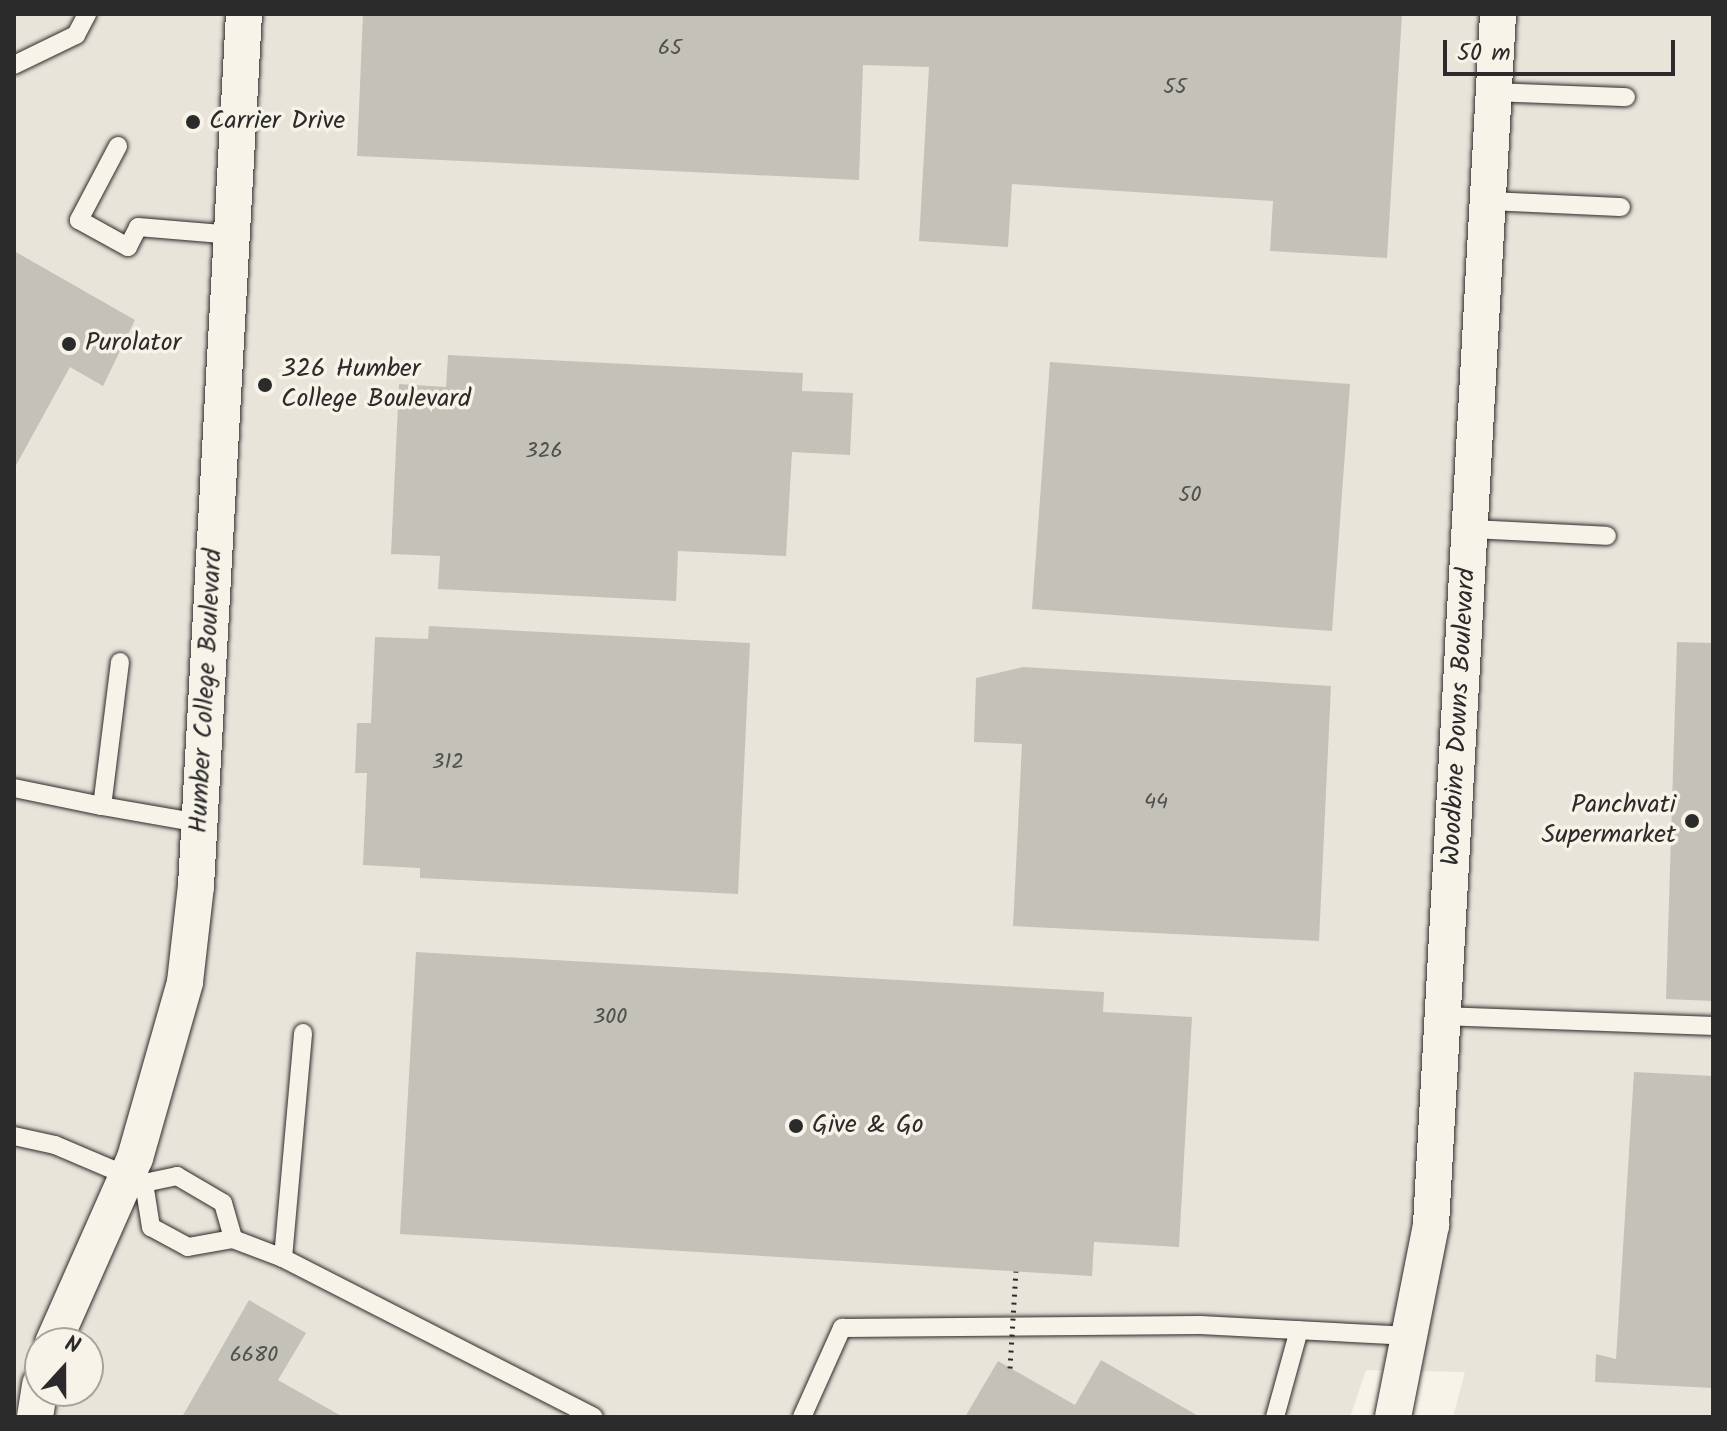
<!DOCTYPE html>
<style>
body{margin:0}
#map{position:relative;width:1727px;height:1431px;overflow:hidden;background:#f7f3e8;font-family:Kalam,sans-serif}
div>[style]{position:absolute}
.built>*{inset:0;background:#e8e4da}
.building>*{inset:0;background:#c4c1b9}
.roads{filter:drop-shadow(0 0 2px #2b2b2b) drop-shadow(0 0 2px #2b2b2b)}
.lane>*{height:18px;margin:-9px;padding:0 9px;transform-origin:9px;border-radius:9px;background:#f7f3e8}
.street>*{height:36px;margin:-18px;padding:0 18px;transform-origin:18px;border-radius:18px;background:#f7f3e8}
.path-bridge>*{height:5px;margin-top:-2.5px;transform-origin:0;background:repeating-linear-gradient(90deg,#2b2b2b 0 2px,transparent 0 8px)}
.dots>*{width:22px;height:22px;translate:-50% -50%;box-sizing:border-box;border:4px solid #f7f3e8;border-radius:50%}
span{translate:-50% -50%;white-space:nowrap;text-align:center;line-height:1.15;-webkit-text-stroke:7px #f7f3e8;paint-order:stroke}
.number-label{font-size:22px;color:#51504e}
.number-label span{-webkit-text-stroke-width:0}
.poi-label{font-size:26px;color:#2b2b2b}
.left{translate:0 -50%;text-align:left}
.right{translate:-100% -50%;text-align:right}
.street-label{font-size:26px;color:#2b2b2b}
.frame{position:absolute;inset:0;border:16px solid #2b2b2b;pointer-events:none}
.north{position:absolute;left:24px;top:1327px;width:80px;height:80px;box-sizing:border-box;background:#f7f3e8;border:2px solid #a5a39c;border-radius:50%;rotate:21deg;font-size:22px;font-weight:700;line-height:32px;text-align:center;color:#2b2b2b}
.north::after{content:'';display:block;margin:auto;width:28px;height:36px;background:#2b2b2b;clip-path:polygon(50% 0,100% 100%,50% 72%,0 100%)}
.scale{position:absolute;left:1443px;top:40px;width:232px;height:36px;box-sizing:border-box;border:4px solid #2b2b2b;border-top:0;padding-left:10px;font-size:24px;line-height:28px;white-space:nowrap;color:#2b2b2b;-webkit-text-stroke:6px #f7f3e8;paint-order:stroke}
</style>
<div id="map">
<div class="built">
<div style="clip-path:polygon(evenodd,14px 14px,1713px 14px,1713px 1417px,1453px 1417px,1465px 1372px,1366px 1370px,1350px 1417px,14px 1417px,14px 14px,40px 1343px,88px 1343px,88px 1391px,40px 1391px,40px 1343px)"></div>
</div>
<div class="building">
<div style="clip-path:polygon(363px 14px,1402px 14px,1387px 258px,1270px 251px,1273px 201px,1012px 184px,1008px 247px,919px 241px,929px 67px,863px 65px,859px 180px,357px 156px)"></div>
<div style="clip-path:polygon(14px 251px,135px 320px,103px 386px,70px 367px,14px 469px)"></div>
<div style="clip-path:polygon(448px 355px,803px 373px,802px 391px,853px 393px,850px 455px,792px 452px,786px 556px,678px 551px,676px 601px,438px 589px,440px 556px,391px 554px,399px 384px,446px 387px)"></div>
<div style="clip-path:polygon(1050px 362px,1350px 384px,1332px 631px,1032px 609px)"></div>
<div style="clip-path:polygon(429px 626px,750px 643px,738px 894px,420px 878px,420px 868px,363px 865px,367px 773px,355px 773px,357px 723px,371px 723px,375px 637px,428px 639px)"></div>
<div style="clip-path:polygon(1677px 642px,1713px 643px,1713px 1001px,1666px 999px)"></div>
<div style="clip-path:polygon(1023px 667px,1331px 686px,1319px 941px,1013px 926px,1022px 744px,974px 742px,976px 678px)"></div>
<div style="clip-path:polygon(416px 952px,1104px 992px,1103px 1012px,1192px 1017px,1179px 1247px,1094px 1242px,1092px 1276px,400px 1234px)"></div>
<div style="clip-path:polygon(1634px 1072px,1713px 1076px,1713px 1388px,1595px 1382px,1596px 1354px,1616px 1359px)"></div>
<div style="clip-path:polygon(249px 1300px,306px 1333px,278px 1380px,343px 1417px,182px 1417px)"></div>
<div style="clip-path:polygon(1101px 1360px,1200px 1417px,965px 1417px,998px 1361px,1075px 1405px)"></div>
</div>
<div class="roads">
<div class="lane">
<div style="left:14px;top:65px;width:69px;rotate:-25.8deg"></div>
<div style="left:76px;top:35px;width:24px;rotate:-62deg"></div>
<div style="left:1494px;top:92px;width:132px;rotate:2.2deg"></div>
<div style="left:118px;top:146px;width:84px;rotate:117.8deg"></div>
<div style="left:79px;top:220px;width:56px;rotate:28.9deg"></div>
<div style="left:128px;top:247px;width:22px;rotate:-63deg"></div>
<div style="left:138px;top:227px;width:96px;rotate:4.8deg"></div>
<div style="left:1488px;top:201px;width:133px;rotate:2.6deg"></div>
<div style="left:1471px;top:529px;width:136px;rotate:2.9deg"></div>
<div style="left:120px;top:662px;width:145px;rotate:97.1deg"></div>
<div style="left:102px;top:806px;width:98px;rotate:9.9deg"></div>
<div style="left:14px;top:788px;width:90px;rotate:11.6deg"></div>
<div style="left:1443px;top:1016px;width:270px;rotate:2.1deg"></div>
<div style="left:14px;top:1136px;width:42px;rotate:12.4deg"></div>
<div style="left:55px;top:1145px;width:97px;rotate:23.1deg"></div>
<div style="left:144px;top:1183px;width:34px;rotate:-12deg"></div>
<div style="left:177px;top:1176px;width:53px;rotate:30.4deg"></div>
<div style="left:223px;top:1203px;width:37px;rotate:74deg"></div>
<div style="left:144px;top:1183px;width:45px;rotate:81deg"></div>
<div style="left:151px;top:1227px;width:42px;rotate:28.4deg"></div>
<div style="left:188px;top:1247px;width:46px;rotate:-10.1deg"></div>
<div style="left:233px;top:1239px;width:53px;rotate:20.8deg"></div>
<div style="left:283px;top:1258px;width:349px;rotate:27.1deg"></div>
<div style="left:283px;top:1258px;width:226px;rotate:-84.9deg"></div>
<div style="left:802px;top:1417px;width:98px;rotate:-65.8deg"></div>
<div style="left:842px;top:1328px;width:358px;rotate:-0.5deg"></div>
<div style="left:1200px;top:1325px;width:211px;rotate:3deg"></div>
<div style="left:1275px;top:1417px;width:90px;rotate:-74.6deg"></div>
</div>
<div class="street">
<div style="left:53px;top:1343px;width:202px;rotate:-66.1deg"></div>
<div style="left:135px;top:1158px;width:183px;rotate:-74.1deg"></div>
<div style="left:185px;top:982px;width:97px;rotate:-83.5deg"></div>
<div style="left:196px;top:886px;width:873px;rotate:-86.85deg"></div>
<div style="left:35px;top:1417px;width:33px;rotate:-81deg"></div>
<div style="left:1393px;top:1417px;width:196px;rotate:-78.8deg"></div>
<div style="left:1431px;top:1225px;width:1213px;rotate:-86.83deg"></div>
</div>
</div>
<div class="path-bridge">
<div style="left:1010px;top:1368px;width:97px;rotate:-86.5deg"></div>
</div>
<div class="dots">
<div style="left:193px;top:122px;background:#2b2b2b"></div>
<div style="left:69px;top:344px;background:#2b2b2b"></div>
<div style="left:265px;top:385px;background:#2b2b2b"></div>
<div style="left:1692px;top:821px;background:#2b2b2b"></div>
<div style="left:796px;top:1126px;background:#2b2b2b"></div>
</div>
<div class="number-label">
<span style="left:670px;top:49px">65</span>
<span style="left:1175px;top:88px">55</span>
<span style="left:544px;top:452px">326</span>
<span style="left:1190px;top:496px">50</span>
<span style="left:448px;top:763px">312</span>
<span style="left:1156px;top:803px">44</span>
<span style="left:610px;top:1018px">300</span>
<span style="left:254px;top:1356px">6680</span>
</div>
<div class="poi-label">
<span class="left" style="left:209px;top:122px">Carrier Drive</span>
<span class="left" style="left:85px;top:344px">Purolator</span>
<span class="left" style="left:281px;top:385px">326 Humber<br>College Boulevard</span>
<span class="right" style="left:1676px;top:821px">Panchvati<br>Supermarket</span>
<span class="left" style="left:812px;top:1126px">Give &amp; Go</span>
</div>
<div class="street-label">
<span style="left:207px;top:691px;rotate:-87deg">Humber College Boulevard</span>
<span style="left:1460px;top:717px;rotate:-87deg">Woodbine Downs Boulevard</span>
</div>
<div class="frame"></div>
<div class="north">N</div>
<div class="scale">50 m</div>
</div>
